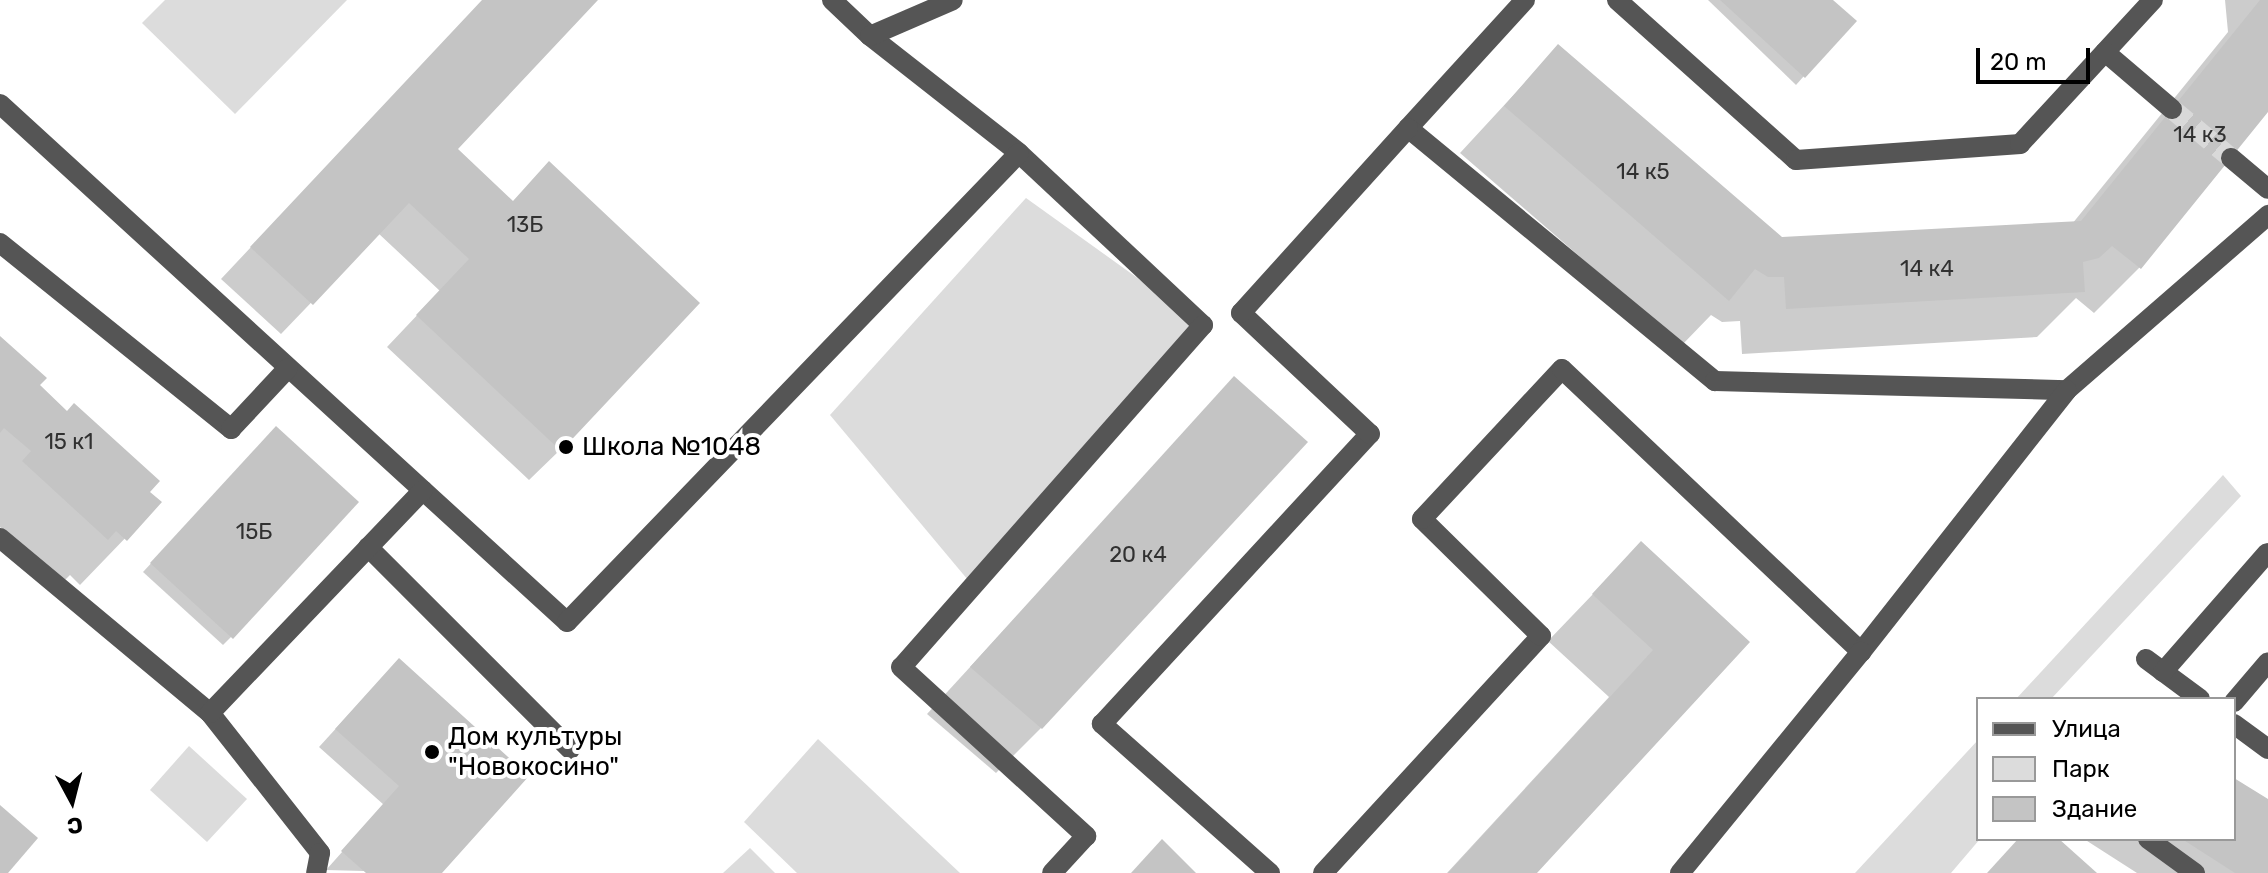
<!DOCTYPE html>
<meta charset="utf-8">
<style>
body{margin:0}
#map{position:relative;width:2268px;height:873px;overflow:hidden;background:#fff;font-family:Rubik,sans-serif}
div>[style]{position:absolute}
.green>*{inset:0;background:#dcdcdc}
.shadow>*{inset:0;background:#0003}
.building>*{inset:0;background:#c4c4c4}
.minor-tunnel>*{height:20px;margin-top:-10px;transform-origin:0;background:repeating-linear-gradient(90deg,#d9d9d9 0 20px,transparent 0 30px)}
.minor>*{height:20px;margin:-10px;padding:0 10px;transform-origin:10px;border-radius:10px;background:#555}
.dots>*{width:22px;height:22px;translate:-50% -50%;box-sizing:border-box;border:4px solid #fff;border-radius:50%}
span{translate:-50% -50%;white-space:nowrap;text-align:center;line-height:1.15;-webkit-text-stroke:8px #fff;paint-order:stroke}
.number-label{font-size:22px;color:#313131}
.number-label span{-webkit-text-stroke-width:0}
.poi-label{font-size:26px;color:#000}
.left{translate:0 -50%;text-align:left}
.legend{position:absolute;left:1976px;top:697px;width:260px;height:144px;box-sizing:border-box;background:#fff;border:2px solid #999;margin:0;padding:10px 14px;list-style:none;font-size:24px;color:#000}
.legend li{display:flex;align-items:center;gap:16px;height:40px}
.legend b{width:40px;border:2px solid #999}
.north{position:absolute;left:32px;top:761px;width:80px;height:80px;-webkit-text-stroke:6px #fff;paint-order:stroke;rotate:173deg;font-size:22px;font-weight:700;line-height:32px;text-align:center;color:#000}
.north::after{content:'';display:block;margin:auto;width:28px;height:36px;background:#000;clip-path:polygon(50% 0,100% 100%,50% 72%,0 100%)}
.scale{position:absolute;left:1976px;top:48px;width:114px;height:36px;box-sizing:border-box;border:4px solid #000;border-top:0;padding-left:10px;font-size:24px;line-height:28px;white-space:nowrap;color:#000;-webkit-text-stroke:6px #fff;paint-order:stroke}
</style>
<div id="map">
<div class="green">
<div style="clip-path:polygon(165px 0,347px 0,235px 114px,142px 23px)"></div>
<div style="clip-path:polygon(1026px 198px,1203px 325px,973px 586px,830px 415px)"></div>
<div style="clip-path:polygon(2223px 475px,2241px 496px,2051px 699px,2016px 699px)"></div>
<div style="clip-path:polygon(818px 739px,960px 873px,797px 873px,744px 822px)"></div>
<div style="clip-path:polygon(1978px 740px,1980px 839px,1951px 873px,1855px 873px)"></div>
<div style="clip-path:polygon(189px 746px,247px 799px,207px 842px,150px 790px)"></div>
<div style="clip-path:polygon(750px 848px,775px 873px,723px 873px)"></div>
</div>
<div class="shadow">
<div style="clip-path:polygon(483px 0,595px 0,455px 149px,560px 450px,529px 480px,387px 347px,440px 291px,378px 233px,281px 334px,221px 279px)"></div>
<div style="clip-path:polygon(1708px 0,1830px 0,1804px 76px,1796px 85px)"></div>
<div style="clip-path:polygon(2225px 0,2268px 0,2268px 109px,2139px 268px,2094px 313px,2076px 298px,2037px 337px,1742px 354px,1740px 321px,1722px 322px,1711px 315px,1682px 345px,1460px 153px,1558px 47px,1781px 240px,2072px 224px,2228px 32px)"></div>
<div style="clip-path:polygon(0 338px,37px 385px,159px 503px,80px 585px,70px 575px,62px 583px,0 527px)"></div>
<div style="clip-path:polygon(1234px 379px,1041px 728px,996px 773px,927px 714px)"></div>
<div style="clip-path:polygon(268px 437px,231px 637px,223px 645px,143px 572px)"></div>
<div style="clip-path:polygon(1641px 544px,1748px 642px,1535px 873px,1447px 873px,1609px 697px,1548px 641px)"></div>
<div style="clip-path:polygon(382px 678px,439px 873px,326px 870px,384px 805px,319px 747px)"></div>
<div style="clip-path:polygon(2234px 780px,2268px 802px,2268px 873px,2137px 873px,2084px 839px,2234px 839px)"></div>
</div>
<div class="building">
<div style="clip-path:polygon(482px 0,598px 0,458px 149px,513px 201px,549px 161px,700px 303px,561px 451px,416px 315px,469px 259px,409px 203px,313px 305px,250px 247px)"></div>
<div style="clip-path:polygon(1720px 0,1833px 0,1857px 21px,1805px 78px)"></div>
<div style="clip-path:polygon(2260px 0,2268px 0,2268px 112px,2141px 269px,2112px 246px,2099px 258px,2083px 262px,2085px 292px,1786px 309px,1784px 277px,1768px 277px,1755px 269px,1729px 301px,1504px 106px,1558px 44px,1782px 237px,2081px 221px)"></div>
<div style="clip-path:polygon(0 336px,47px 378px,40px 385px,67px 411px,74px 403px,160px 481px,150px 492px,162px 502px,127px 541px,116px 531px,108px 540px,22px 461px,31px 451px,4px 428px,0 433px)"></div>
<div style="clip-path:polygon(1234px 376px,1308px 442px,1042px 729px,970px 667px)"></div>
<div style="clip-path:polygon(276px 426px,359px 502px,233px 639px,150px 563px)"></div>
<div style="clip-path:polygon(1641px 541px,1750px 642px,1537px 873px,1448px 873px,1653px 650px,1592px 594px)"></div>
<div style="clip-path:polygon(399px 658px,529px 776px,442px 873px,366px 873px,341px 851px,399px 786px,335px 729px)"></div>
<div style="clip-path:polygon(2234px 778px,2268px 799px,2268px 873px,2235px 873px,2182px 839px,2234px 839px)"></div>
<div style="clip-path:polygon(0 805px,38px 838px,8px 873px,0 873px)"></div>
<div style="clip-path:polygon(1162px 839px,1196px 873px,1131px 873px)"></div>
<div style="clip-path:polygon(2018px 839px,2059px 839px,2097px 873px,1987px 873px)"></div>
</div>
<div class="minor-tunnel">
<div style="left:2172px;top:109px;width:77px;rotate:39.7deg"></div>
</div>
<div class="minor">
<div style="left:832px;top:0;width:52px;rotate:43.5deg"></div>
<div style="left:870px;top:36px;width:189px;rotate:38.1deg"></div>
<div style="left:1019px;top:153px;width:252px;rotate:43.1deg"></div>
<div style="left:1203px;top:325px;width:456px;rotate:131.4deg"></div>
<div style="left:901px;top:667px;width:251px;rotate:42.4deg"></div>
<div style="left:1086px;top:836px;width:50px;rotate:132.6deg"></div>
<div style="left:1525px;top:0;width:173px;rotate:132.4deg"></div>
<div style="left:1408px;top:128px;width:398px;rotate:39.5deg"></div>
<div style="left:1715px;top:381px;width:352px;rotate:1.5deg"></div>
<div style="left:2067px;top:390px;width:267px;rotate:-41deg"></div>
<div style="left:1617px;top:0;width:240px;rotate:41.8deg"></div>
<div style="left:1796px;top:160px;width:225px;rotate:-4.1deg"></div>
<div style="left:2020px;top:144px;width:196px;rotate:-47.3deg"></div>
<div style="left:870px;top:36px;width:90px;rotate:-23.4deg"></div>
<div style="left:2105px;top:52px;width:88px;rotate:40.4deg"></div>
<div style="left:0;top:104px;width:768px;rotate:42.41deg"></div>
<div style="left:567px;top:622px;width:651px;rotate:-46.06deg"></div>
<div style="left:2231px;top:158px;width:48px;rotate:40deg"></div>
<div style="left:0;top:243px;width:297px;rotate:38.8deg"></div>
<div style="left:231px;top:429px;width:83px;rotate:-46.9deg"></div>
<div style="left:0;top:538px;width:273px;rotate:39.8deg"></div>
<div style="left:210px;top:713px;width:178px;rotate:51.8deg"></div>
<div style="left:320px;top:853px;width:20px;rotate:101deg"></div>
<div style="left:368px;top:547px;width:286px;rotate:45deg"></div>
<div style="left:2146px;top:659px;width:67px;rotate:36.5deg"></div>
<div style="left:2163px;top:672px;width:158px;rotate:-48.8deg"></div>
<div style="left:2234px;top:702px;width:52px;rotate:-49.6deg"></div>
<div style="left:210px;top:713px;width:308px;rotate:-46.3deg"></div>
<div style="left:2234px;top:724px;width:42px;rotate:36.3deg"></div>
<div style="left:2148px;top:839px;width:58px;rotate:35.9deg"></div>
<div style="left:1270px;top:873px;width:225px;rotate:-138.4deg"></div>
<div style="left:1102px;top:724px;width:395px;rotate:-47.3deg"></div>
<div style="left:1370px;top:434px;width:177px;rotate:-136.8deg"></div>
<div style="left:1241px;top:313px;width:249px;rotate:-47.9deg"></div>
<div style="left:1323px;top:873px;width:322px;rotate:-47.4deg"></div>
<div style="left:1541px;top:636px;width:167px;rotate:-135.5deg"></div>
<div style="left:1422px;top:519px;width:205px;rotate:-47deg"></div>
<div style="left:1562px;top:369px;width:412px;rotate:43.4deg"></div>
<div style="left:1861px;top:652px;width:333px;rotate:-51.8deg"></div>
<div style="left:1680px;top:873px;width:286px;rotate:-50.7deg"></div>
</div>
<div class="dots">
<div style="left:566px;top:447px;background:#000"></div>
<div style="left:432px;top:752px;background:#000"></div>
</div>
<div class="number-label">
<span style="left:2200px;top:135px">14 к3</span>
<span style="left:1643px;top:172px">14 к5</span>
<span style="left:525px;top:225px">13Б</span>
<span style="left:1927px;top:269px">14 к4</span>
<span style="left:69px;top:442px">15 к1</span>
<span style="left:254px;top:532px">15Б</span>
<span style="left:1138px;top:555px">20 к4</span>
</div>
<div class="poi-label">
<span class="left" style="left:582px;top:447px">Школа №1048</span>
<span class="left" style="left:448px;top:752px">Дом культуры<br>"Новокосино"</span>
</div>
<ul class="legend">
<li><b style="height:10px;background:#555"></b>Улица</li>
<li><b style="height:22px;background:#dcdcdc"></b>Парк</li>
<li><b style="height:22px;background:#c4c4c4"></b>Здание</li>
</ul>
<div class="north">С</div>
<div class="scale">20 m</div>
</div>
